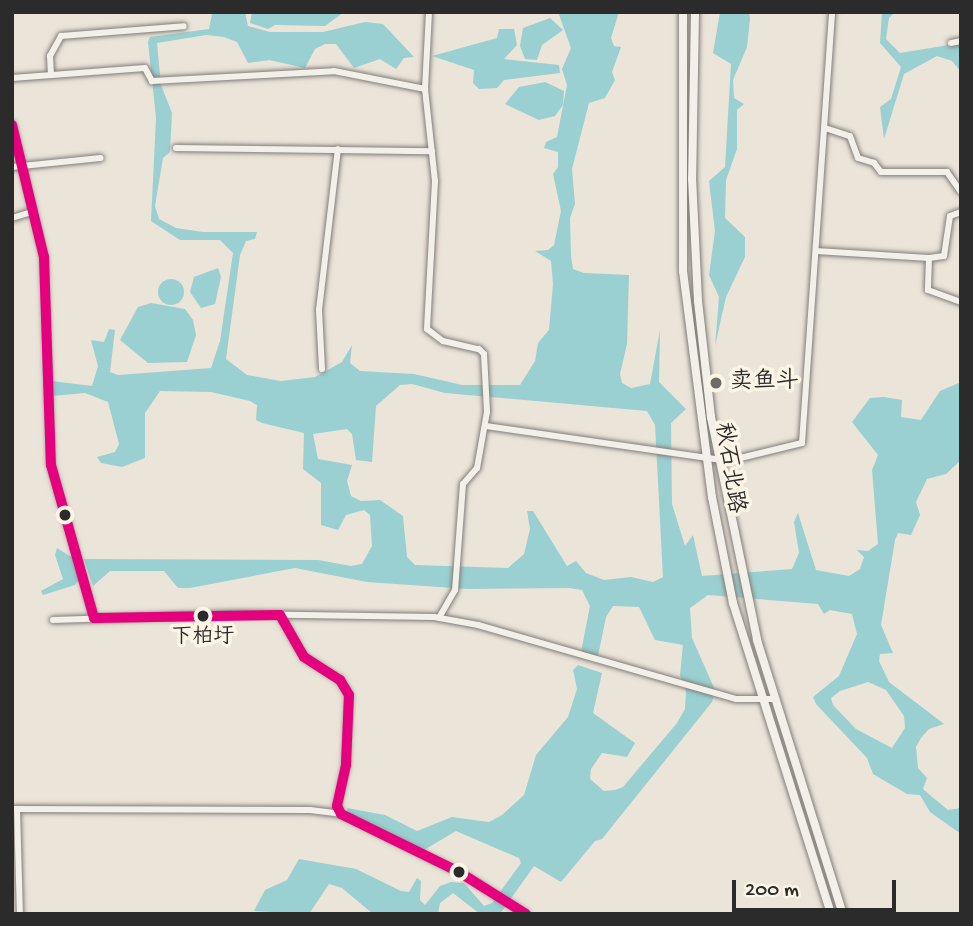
<!DOCTYPE html>
<meta charset="utf-8">
<style>
body{margin:0}
#map{position:relative;width:973px;height:926px;overflow:hidden;background:#eae4d9;font-family:"Gochi Hand","LXGW WenKai TC",sans-serif}
div>[style]{position:absolute}
.water>*{inset:0;background:#9ad0d1}
.round{border-radius:50%}
.roads{filter:drop-shadow(0 0 2px #817e79) drop-shadow(0 0 2px #817e79)}
.minor>*{height:6px;margin:-3px;padding:0 3px;transform-origin:3px;border-radius:3px;background:#f3f0e9}
.major>*{height:8px;margin:-4px;padding:0 4px;transform-origin:4px;border-radius:4px;background:#f3f0e9}
.bus-1>*{height:10px;margin:-5px;padding:0 5px;transform-origin:5px;border-radius:5px;background:#e5007d}
.dots>*{width:19px;height:19px;translate:-50% -50%;box-sizing:border-box;border:4px solid #fcf5e5;border-radius:50%}
span{translate:-50% -50%;white-space:nowrap;text-align:center;line-height:1.15;-webkit-text-stroke:7px #fcf5e5;paint-order:stroke}
.bus-label{font-size:21px;color:#2b2b2b}
.poi-label{font-size:23px;color:#2b2b2b}
.left{translate:0 -50%;text-align:left}
.street-label{font-size:23px;color:#2b2b2b}
.frame{position:absolute;inset:0;border:14px solid #2b2b2b;pointer-events:none}
.scale{position:absolute;left:732px;top:880px;width:164px;height:32px;box-sizing:border-box;border:4px solid #2b2b2b;border-top:0;padding-left:9px;font-size:21px;line-height:24px;white-space:nowrap;color:#2b2b2b;-webkit-text-stroke:5px #fcf5e5;paint-order:stroke}
</style>
<div id="map">
<div class="water">
<div style="clip-path:polygon(evenodd,245px 12px,248px 26px,270px 32px,323px 32px,365px 22px,383px 24px,414px 57px,404px 58px,396px 69px,380px 59px,354px 68px,336px 44px,325px 44px,315px 49px,305px 68px,269px 60px,248px 63px,237px 42px,224px 37px,206px 35px,157px 43px,161px 85px,172px 113px,170px 152px,163px 158px,155px 206px,159px 219px,176px 228px,203px 232px,257px 232px,255px 239px,246px 241px,240px 255px,226px 359px,247px 375px,281px 381px,315px 377px,342px 362px,352px 345px,350px 363px,360px 371px,414px 374px,462px 385px,520px 385px,535px 361px,538px 343px,549px 330px,553px 284px,551px 261px,535px 251px,548px 250px,554px 245px,561px 211px,553px 174px,558px 167px,558px 152px,544px 148px,546px 142px,557px 137px,567px 85px,562px 69px,571px 48px,558px 12px,619px 12px,611px 38px,614px 46px,621px 47px,612px 72px,615px 80px,605px 98px,589px 103px,572px 169px,575px 204px,570px 218px,571px 256px,573px 269px,584px 273px,629px 275px,627px 344px,620px 374px,622px 383px,631px 388px,650px 384px,660px 330px,659px 382px,686px 409px,671px 423px,672px 504px,685px 546px,693px 535px,702px 576px,792px 569px,799px 553px,794px 522px,798px 513px,816px 570px,849px 576px,860px 569px,864px 557px,857px 550px,868px 551px,878px 544px,872px 470px,878px 455px,852px 422px,870px 398px,884px 397px,902px 400px,901px 417px,921px 420px,940px 391px,961px 382px,961px 460px,946px 474px,927px 479px,916px 502px,920px 515px,911px 535px,898px 533px,895px 540px,881px 625px,893px 653px,880px 654px,879px 661px,889px 682px,944px 724px,929px 729px,921px 738px,916px 747px,918px 768px,927px 778px,923px 789px,931px 796px,948px 810px,961px 808px,961px 834px,930px 812px,920px 795px,907px 794px,873px 774px,867px 758px,816px 704px,813px 697px,839px 676px,857px 634px,852px 614px,830px 610px,824px 614px,818px 604px,708px 595px,690px 608px,692px 638px,715px 690px,712px 702px,602px 839px,595px 841px,561px 882px,534px 866px,500px 914px,480px 914px,453px 893px,440px 903px,438px 914px,373px 914px,342px 888px,329px 884px,309px 914px,254px 911px,265px 890px,287px 880px,299px 859px,356px 869px,401px 891px,409px 892px,417px 878px,421px 881px,420px 900px,425px 905px,440px 886px,451px 882px,464px 883px,484px 906px,492px 903px,521px 863px,519px 858px,456px 831px,424px 850px,348px 815px,347px 808px,385px 815px,417px 831px,452px 817px,489px 822px,502px 815px,524px 795px,536px 755px,568px 717px,577px 689px,573px 670px,578px 665px,602px 673px,593px 713px,635px 743px,627px 757px,602px 753px,591px 769px,590px 779px,604px 791px,615px 790px,623px 787px,677px 723px,685px 709px,686px 692px,680px 675px,683px 645px,655px 640px,639px 607px,613px 606px,606px 617px,598px 656px,581px 652px,590px 606px,582px 590px,570px 588px,468px 589px,367px 582px,295px 568px,190px 588px,178px 588px,164px 571px,110px 571px,93px 586px,84px 559px,318px 560px,351px 566px,362px 564px,372px 546px,370px 515px,364px 510px,346px 515px,338px 530px,321px 525px,321px 483px,303px 469px,304px 433px,262px 423px,256px 420px,257px 405px,250px 401px,211px 392px,160px 391px,145px 413px,145px 458px,122px 467px,101px 463px,97px 457px,115px 452px,119px 444px,108px 402px,85px 393px,52px 396px,52px 381px,92px 386px,98px 366px,91px 340px,104px 342px,109px 329px,115px 330px,110px 372px,118px 375px,211px 368px,220px 341px,233px 253px,220px 240px,180px 240px,151px 221px,156px 118px,148px 42px,150px 37px,209px 29px,212px 14px,245px 12px,412px 384px,445px 393px,647px 411px,655px 425px,663px 577px,653px 582px,631px 577px,604px 580px,586px 573px,576px 561px,567px 566px,533px 511px,527px 511px,530px 529px,524px 554px,508px 568px,415px 565px,407px 557px,403px 516px,380px 500px,361px 501px,351px 496px,347px 481px,352px 465px,318px 459px,313px 434px,347px 429px,352px 434px,356px 460px,372px 462px,376px 406px,400px 385px,412px 384px,245px 12px,868px 682px,886px 690px,904px 716px,905px 728px,892px 748px,856px 729px,833px 705px,831px 698px,840px 691px,868px 682px)"></div>
<div style="clip-path:polygon(252px 12px,344px 12px,325px 26px,275px 25px,268px 29px,250px 23px)"></div>
<div style="clip-path:polygon(720px 12px,749px 12px,750px 19px,747px 47px,733px 80px,734px 98px,744px 104px,737px 110px,737px 149px,726px 180px,725px 218px,745px 237px,745px 257px,726px 297px,715px 346px,719px 297px,709px 275px,715px 231px,709px 181px,725px 167px,731px 64px,713px 53px)"></div>
<div style="clip-path:polygon(882px 12px,895px 12px,889px 18px,886px 39px,900px 53px,961px 43px,961px 72px,952px 61px,937px 56px,904px 74px,884px 139px,880px 107px,891px 99px,901px 67px,880px 43px)"></div>
<div style="clip-path:polygon(550px 18px,563px 30px,542px 45px,537px 60px,525px 59px,520px 46px,523px 28px)"></div>
<div style="clip-path:polygon(499px 29px,514px 29px,517px 45px,504px 59px,559px 65px,560px 73px,504px 80px,497px 88px,479px 89px,473px 83px,474px 70px,432px 56px,497px 38px)"></div>
<div style="clip-path:polygon(545px 82px,564px 91px,563px 105px,555px 116px,539px 120px,505px 104px,519px 87px)"></div>
<div style="clip-path:polygon(218px 268px,221px 277px,215px 304px,201px 308px,190px 292px,194px 277px)"></div>
<div class="round" style="left:158px;top:279px;width:26px;height:26px"></div>
<div style="clip-path:polygon(151px 303px,185px 309px,193px 320px,196px 335px,187px 362px,148px 363px,120px 340px,138px 307px)"></div>
<div style="clip-path:polygon(57px 548px,73px 558px,79px 579px,75px 585px,43px 595px,41px 591px,63px 579px,55px 555px)"></div>
</div>
<div class="roads">
<div class="minor">
<div style="left:429px;top:12px;width:77px;rotate:93deg"></div>
<div style="left:425px;top:89px;width:93px;rotate:83.8deg"></div>
<div style="left:435px;top:181px;width:148px;rotate:93.1deg"></div>
<div style="left:427px;top:329px;width:20px;rotate:37deg"></div>
<div style="left:443px;top:341px;width:37px;rotate:13deg"></div>
<div style="left:479px;top:349px;width:7px;rotate:45deg"></div>
<div style="left:484px;top:354px;width:58px;rotate:87deg"></div>
<div style="left:487px;top:412px;width:57px;rotate:100.1deg"></div>
<div style="left:477px;top:468px;width:21px;rotate:131deg"></div>
<div style="left:463px;top:484px;width:106px;rotate:94.3deg"></div>
<div style="left:455px;top:590px;width:32px;rotate:120deg"></div>
<div style="left:951px;top:43px;width:10px;rotate:-11deg"></div>
<div style="left:51px;top:75px;width:19px;rotate:-93deg"></div>
<div style="left:50px;top:56px;width:23px;rotate:-61deg"></div>
<div style="left:61px;top:36px;width:123px;rotate:-4.6deg"></div>
<div style="left:12px;top:78px;width:133px;rotate:-4.3deg"></div>
<div style="left:145px;top:68px;width:15px;rotate:62deg"></div>
<div style="left:152px;top:81px;width:182px;rotate:-3.1deg"></div>
<div style="left:334px;top:71px;width:93px;rotate:11.2deg"></div>
<div style="left:12px;top:124px;width:137px;rotate:76.5deg"></div>
<div style="left:44px;top:257px;width:208px;rotate:88.1deg"></div>
<div style="left:51px;top:465px;width:159px;rotate:74.3deg"></div>
<div style="left:825px;top:128px;width:26px;rotate:18deg"></div>
<div style="left:850px;top:136px;width:23px;rotate:70deg"></div>
<div style="left:858px;top:158px;width:17px;rotate:17deg"></div>
<div style="left:874px;top:163px;width:11px;rotate:52deg"></div>
<div style="left:881px;top:172px;width:66px"></div>
<div style="left:947px;top:172px;width:24px;rotate:55deg"></div>
<div style="left:176px;top:148px;width:256px;rotate:0.7deg"></div>
<div style="left:12px;top:167px;width:89px;rotate:-5.8deg"></div>
<div style="left:12px;top:218px;width:21px;rotate:-17deg"></div>
<div style="left:816px;top:251px;width:113px;rotate:3.5deg"></div>
<div style="left:929px;top:258px;width:32px;rotate:92deg"></div>
<div style="left:928px;top:290px;width:35px;rotate:20deg"></div>
<div style="left:929px;top:258px;width:15px;rotate:-8deg"></div>
<div style="left:944px;top:256px;width:40px;rotate:-81.5deg"></div>
<div style="left:950px;top:216px;width:12px;rotate:-20deg"></div>
<div style="left:322px;top:369px;width:59px;rotate:-92.9deg"></div>
<div style="left:319px;top:310px;width:162px;rotate:-83.3deg"></div>
<div style="left:486px;top:426px;width:245px;rotate:8.2deg"></div>
<div style="left:728px;top:461px;width:76px;rotate:-13.7deg"></div>
<div style="left:802px;top:443px;width:432px;rotate:-86deg"></div>
<div style="left:280px;top:615px;width:48px;rotate:60.3deg"></div>
<div style="left:304px;top:657px;width:43px;rotate:32.6deg"></div>
<div style="left:340px;top:680px;width:17px;rotate:59deg"></div>
<div style="left:349px;top:695px;width:70px;rotate:92.5deg"></div>
<div style="left:346px;top:765px;width:42px;rotate:102.4deg"></div>
<div style="left:337px;top:806px;width:9px;rotate:63deg"></div>
<div style="left:341px;top:814px;width:131px;rotate:26.2deg"></div>
<div style="left:459px;top:872px;width:79px;rotate:32.1deg"></div>
<div style="left:53px;top:620px;width:183px;rotate:-1.9deg"></div>
<div style="left:236px;top:614px;width:198px;rotate:0.9deg"></div>
<div style="left:434px;top:617px;width:45px;rotate:10.3deg"></div>
<div style="left:478px;top:625px;width:268px;rotate:16deg"></div>
<div style="left:736px;top:699px;width:38px"></div>
<div style="left:12px;top:809px;width:298px;rotate:0.2deg"></div>
<div style="left:310px;top:810px;width:31px;rotate:7deg"></div>
<div style="left:17px;top:809px;width:105px;rotate:88.4deg"></div>
</div>
<div class="major">
<div style="left:683px;top:12px;width:259px;rotate:90deg"></div>
<div style="left:683px;top:271px;width:228px;rotate:82.7deg"></div>
<div style="left:712px;top:497px;width:108px;rotate:78.8deg"></div>
<div style="left:733px;top:603px;width:326px;rotate:72.5deg"></div>
<div style="left:695px;top:12px;width:166px;rotate:91deg"></div>
<div style="left:692px;top:178px;width:123px;rotate:87.2deg"></div>
<div style="left:698px;top:301px;width:117px;rotate:83.6deg"></div>
<div style="left:711px;top:417px;width:228px;rotate:78.3deg"></div>
<div style="left:757px;top:640px;width:287px;rotate:72.6deg"></div>
</div>
</div>
<div class="bus-1">
<div style="left:12px;top:125px;width:136px;rotate:76.4deg"></div>
<div style="left:44px;top:257px;width:208px;rotate:88.1deg"></div>
<div style="left:51px;top:465px;width:159px;rotate:74.3deg"></div>
<div style="left:280px;top:615px;width:48px;rotate:60.3deg"></div>
<div style="left:304px;top:657px;width:43px;rotate:32.6deg"></div>
<div style="left:340px;top:680px;width:17px;rotate:59deg"></div>
<div style="left:349px;top:695px;width:70px;rotate:92.5deg"></div>
<div style="left:346px;top:765px;width:42px;rotate:102.4deg"></div>
<div style="left:337px;top:806px;width:9px;rotate:63deg"></div>
<div style="left:341px;top:814px;width:131px;rotate:26.2deg"></div>
<div style="left:459px;top:872px;width:79px;rotate:32.1deg"></div>
<div style="left:94px;top:618px;width:186px;rotate:-0.9deg"></div>
</div>
<div class="dots">
<div style="left:716px;top:383px;background:#6e6c68"></div>
<div style="left:65px;top:515px;background:#2b2b2b"></div>
<div style="left:203px;top:616px;background:#2b2b2b"></div>
<div style="left:459px;top:872px;background:#2b2b2b"></div>
</div>
<div class="bus-label">
<span style="left:203px;top:639px">下柏圩</span>
</div>
<div class="poi-label">
<span class="left" style="left:730px;top:383px">卖鱼斗</span>
</div>
<div class="street-label">
<span style="left:728px;top:468px;rotate:81deg">秋石北路</span>
</div>
<div class="frame"></div>
<div class="scale">200 m</div>
</div>
